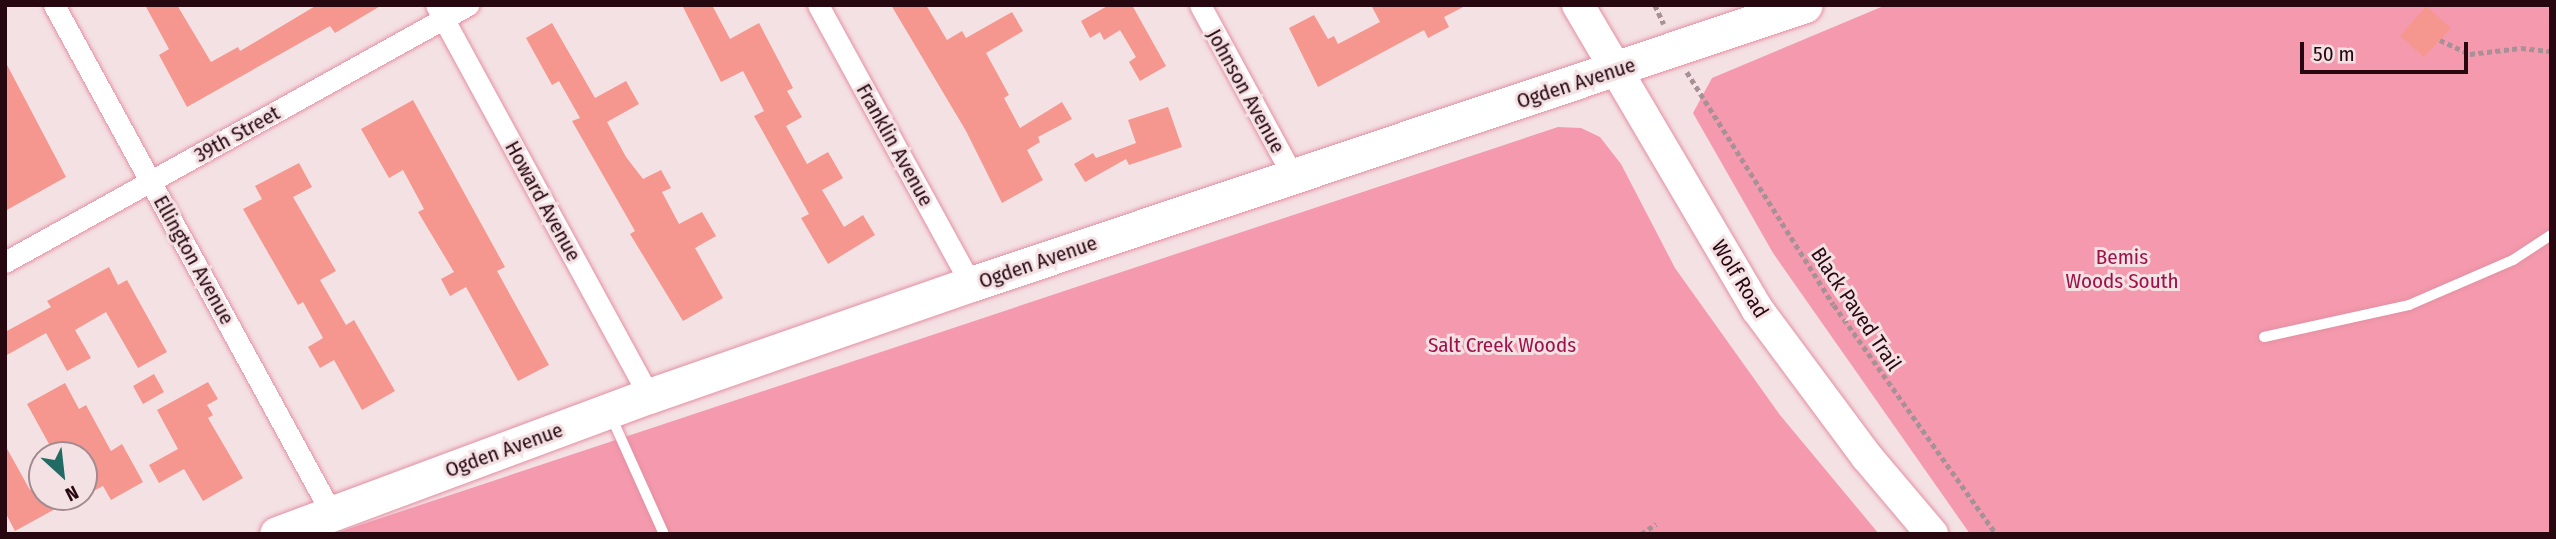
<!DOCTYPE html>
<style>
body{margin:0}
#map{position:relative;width:2556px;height:539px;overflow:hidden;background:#f4e1e4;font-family:"Fira Sans Condensed",sans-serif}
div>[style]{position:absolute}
.green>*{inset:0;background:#f59aae}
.building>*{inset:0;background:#f5978f}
.path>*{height:4.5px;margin-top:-2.25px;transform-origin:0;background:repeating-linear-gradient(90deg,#a89196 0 5px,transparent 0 8.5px)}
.roads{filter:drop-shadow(0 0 2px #e48fa2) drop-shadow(0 0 2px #e48fa2)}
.lane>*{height:10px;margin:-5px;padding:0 5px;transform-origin:5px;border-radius:5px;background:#fff}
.street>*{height:21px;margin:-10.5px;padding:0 10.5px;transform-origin:10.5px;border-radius:10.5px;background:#fff}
.secondary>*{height:32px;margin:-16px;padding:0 16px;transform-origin:16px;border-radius:16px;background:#fff}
.primary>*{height:35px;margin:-17.5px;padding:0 17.5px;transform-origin:17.5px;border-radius:17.5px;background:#fff}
span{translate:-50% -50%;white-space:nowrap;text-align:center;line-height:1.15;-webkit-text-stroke:6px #f4e1e4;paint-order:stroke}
.street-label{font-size:21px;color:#270811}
.park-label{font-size:21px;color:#9e1249}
.frame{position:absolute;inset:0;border:7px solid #270811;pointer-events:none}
.north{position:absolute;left:28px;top:441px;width:70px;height:70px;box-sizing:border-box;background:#f4e1e4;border:2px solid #a28a90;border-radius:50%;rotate:153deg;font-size:19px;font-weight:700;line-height:28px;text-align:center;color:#270811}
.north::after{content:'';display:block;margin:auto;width:24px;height:32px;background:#216b64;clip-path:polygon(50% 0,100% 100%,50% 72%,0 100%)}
.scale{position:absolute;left:2300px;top:42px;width:168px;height:32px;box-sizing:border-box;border:4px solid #270811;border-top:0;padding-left:9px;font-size:21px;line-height:24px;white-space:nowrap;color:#270811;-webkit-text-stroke:5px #f4e1e4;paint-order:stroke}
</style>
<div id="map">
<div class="green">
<div style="clip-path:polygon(1886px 5px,2551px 5px,2551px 534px,1970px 534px,1773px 253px,1693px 113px,1712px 78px)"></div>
<div style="clip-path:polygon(1558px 127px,1581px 128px,1600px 137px,1621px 164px,1675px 268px,1780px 415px,1879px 534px,333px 534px)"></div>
</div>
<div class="building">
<div style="clip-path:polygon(145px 5px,177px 5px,211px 62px,238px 47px,240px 51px,317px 5px,382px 5px,335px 33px,330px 26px,187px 107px,159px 55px,169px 49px)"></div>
<div style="clip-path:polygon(682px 5px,712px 5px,730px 39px,759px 23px,793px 88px,787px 91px,802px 117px,786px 126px,807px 164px,828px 152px,843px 178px,822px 190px,844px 227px,863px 215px,875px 235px,828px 264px,801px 218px,809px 214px,754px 116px,764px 111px,743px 71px,721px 82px)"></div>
<div style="clip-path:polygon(891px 5px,926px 5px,947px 40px,962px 31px,966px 38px,1012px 12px,1023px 31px,986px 53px,1009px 95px,1004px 98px,1020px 128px,1062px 102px,1072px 119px,1038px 137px,1040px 142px,1027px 150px,1043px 180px,1002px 203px,966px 131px)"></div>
<div style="clip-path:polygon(1109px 5px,1132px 5px,1166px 66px,1140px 81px,1129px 62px,1136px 57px,1120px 30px,1104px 40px,1100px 32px,1090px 38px,1081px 21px)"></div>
<div style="clip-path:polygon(1371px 5px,1467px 5px,1444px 17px,1449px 27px,1428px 38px,1424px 30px,1318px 87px,1289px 28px,1314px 15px,1328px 39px,1334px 36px,1338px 44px,1380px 22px)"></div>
<div style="clip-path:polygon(2426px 6px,2451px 28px,2424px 57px,2400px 36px)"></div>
<div style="clip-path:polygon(552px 23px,595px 98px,626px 81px,639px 104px,607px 122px,626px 157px,643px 179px,661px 170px,671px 188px,662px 192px,679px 224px,702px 212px,716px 236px,695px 248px,723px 298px,683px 321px,630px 234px,635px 231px,572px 121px,580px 118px,559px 81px,552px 85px,526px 38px)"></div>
<div style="clip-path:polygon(5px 61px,66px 177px,5px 211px)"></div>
<div style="clip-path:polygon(413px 100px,505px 267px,497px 271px,549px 365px,518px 381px,466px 287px,450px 296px,441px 279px,454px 272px,418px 212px,424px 209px,403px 170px,389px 178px,361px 129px)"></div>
<div style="clip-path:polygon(1168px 107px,1182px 147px,1129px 165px,1126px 159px,1085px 182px,1074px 164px,1093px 153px,1096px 158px,1136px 143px,1128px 120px)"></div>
<div style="clip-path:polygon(299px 163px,312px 187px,293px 197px,336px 271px,320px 280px,346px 325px,354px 320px,395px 391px,362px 410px,334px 360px,320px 368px,308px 347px,323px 338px,303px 302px,298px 305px,243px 209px,262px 199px,255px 186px)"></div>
<div style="clip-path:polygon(109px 267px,118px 285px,127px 280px,167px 352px,138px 368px,106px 312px,75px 330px,91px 358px,67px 371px,46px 333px,5px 356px,5px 332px,51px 307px,47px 301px)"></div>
<div style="clip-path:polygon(154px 374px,164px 392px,143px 404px,133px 386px)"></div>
<div style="clip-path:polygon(208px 382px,218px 399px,207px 405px,213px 415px,208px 418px,243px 478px,203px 501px,184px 469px,159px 483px,149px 465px,178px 449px,157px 410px)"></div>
<div style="clip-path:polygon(65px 383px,79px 409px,86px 405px,111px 451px,122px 444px,143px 482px,111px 500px,103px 486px,84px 496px,84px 455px,55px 455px,27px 404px)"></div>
<div style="clip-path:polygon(5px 445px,30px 490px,34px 487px,40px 497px,77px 497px,15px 531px,5px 512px)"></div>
</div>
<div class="path">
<div style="left:1655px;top:5px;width:21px;rotate:65deg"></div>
<div style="left:2440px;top:40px;width:33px;rotate:25deg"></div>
<div style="left:2470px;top:54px;width:51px;rotate:-6.7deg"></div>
<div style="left:2521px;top:48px;width:30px;rotate:6deg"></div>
<div style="left:1687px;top:72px;width:275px;rotate:57.8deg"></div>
<div style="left:1834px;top:305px;width:281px;rotate:54.7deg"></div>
<div style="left:1641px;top:534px;width:18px;rotate:-34deg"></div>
</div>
<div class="roads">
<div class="lane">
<div style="left:2264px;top:337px;width:148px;rotate:-12.4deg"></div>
<div style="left:2409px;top:305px;width:113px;rotate:-23.4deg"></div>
<div style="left:2513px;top:260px;width:45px;rotate:-33.3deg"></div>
<div style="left:610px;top:414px;width:132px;rotate:65.8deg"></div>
</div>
<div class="street">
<div style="left:54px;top:5px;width:580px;rotate:61.36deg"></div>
<div style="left:436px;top:5px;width:445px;rotate:61.4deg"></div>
<div style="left:818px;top:5px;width:318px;rotate:61.3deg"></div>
<div style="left:1200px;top:5px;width:195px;rotate:61.5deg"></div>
<div style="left:5px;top:262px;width:530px;rotate:-29.03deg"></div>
</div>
<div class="secondary">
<div style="left:1578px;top:5px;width:353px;rotate:59.5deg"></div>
<div style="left:1757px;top:309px;width:184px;rotate:53.4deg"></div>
<div style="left:1867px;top:457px;width:101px;rotate:49.8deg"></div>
</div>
<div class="primary">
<div style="left:277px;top:534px;width:397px;rotate:-20.4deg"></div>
<div style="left:649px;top:396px;width:341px;rotate:-19.2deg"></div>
<div style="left:971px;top:284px;width:879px;rotate:-18.5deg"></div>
</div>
</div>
<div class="street-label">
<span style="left:1576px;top:83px;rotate:-18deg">Ogden Avenue</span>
<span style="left:1246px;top:91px;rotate:61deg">Johnson Avenue</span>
<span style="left:237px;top:134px;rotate:-29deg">39th Street</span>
<span style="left:895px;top:145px;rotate:61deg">Franklin Avenue</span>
<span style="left:543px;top:201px;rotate:61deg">Howard Avenue</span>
<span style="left:194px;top:260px;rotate:61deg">Ellington Avenue</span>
<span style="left:1038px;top:262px;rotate:-19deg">Ogden Avenue</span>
<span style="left:1740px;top:279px;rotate:58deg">Wolf Road</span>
<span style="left:1856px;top:309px;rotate:56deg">Black Paved Trail</span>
<span style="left:504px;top:450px;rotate:-20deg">Ogden Avenue</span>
</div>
<div class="park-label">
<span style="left:2122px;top:269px">Bemis<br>Woods South</span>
<span style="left:1502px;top:345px">Salt Creek Woods</span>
</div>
<div class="frame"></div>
<div class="north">N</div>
<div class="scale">50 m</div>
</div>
